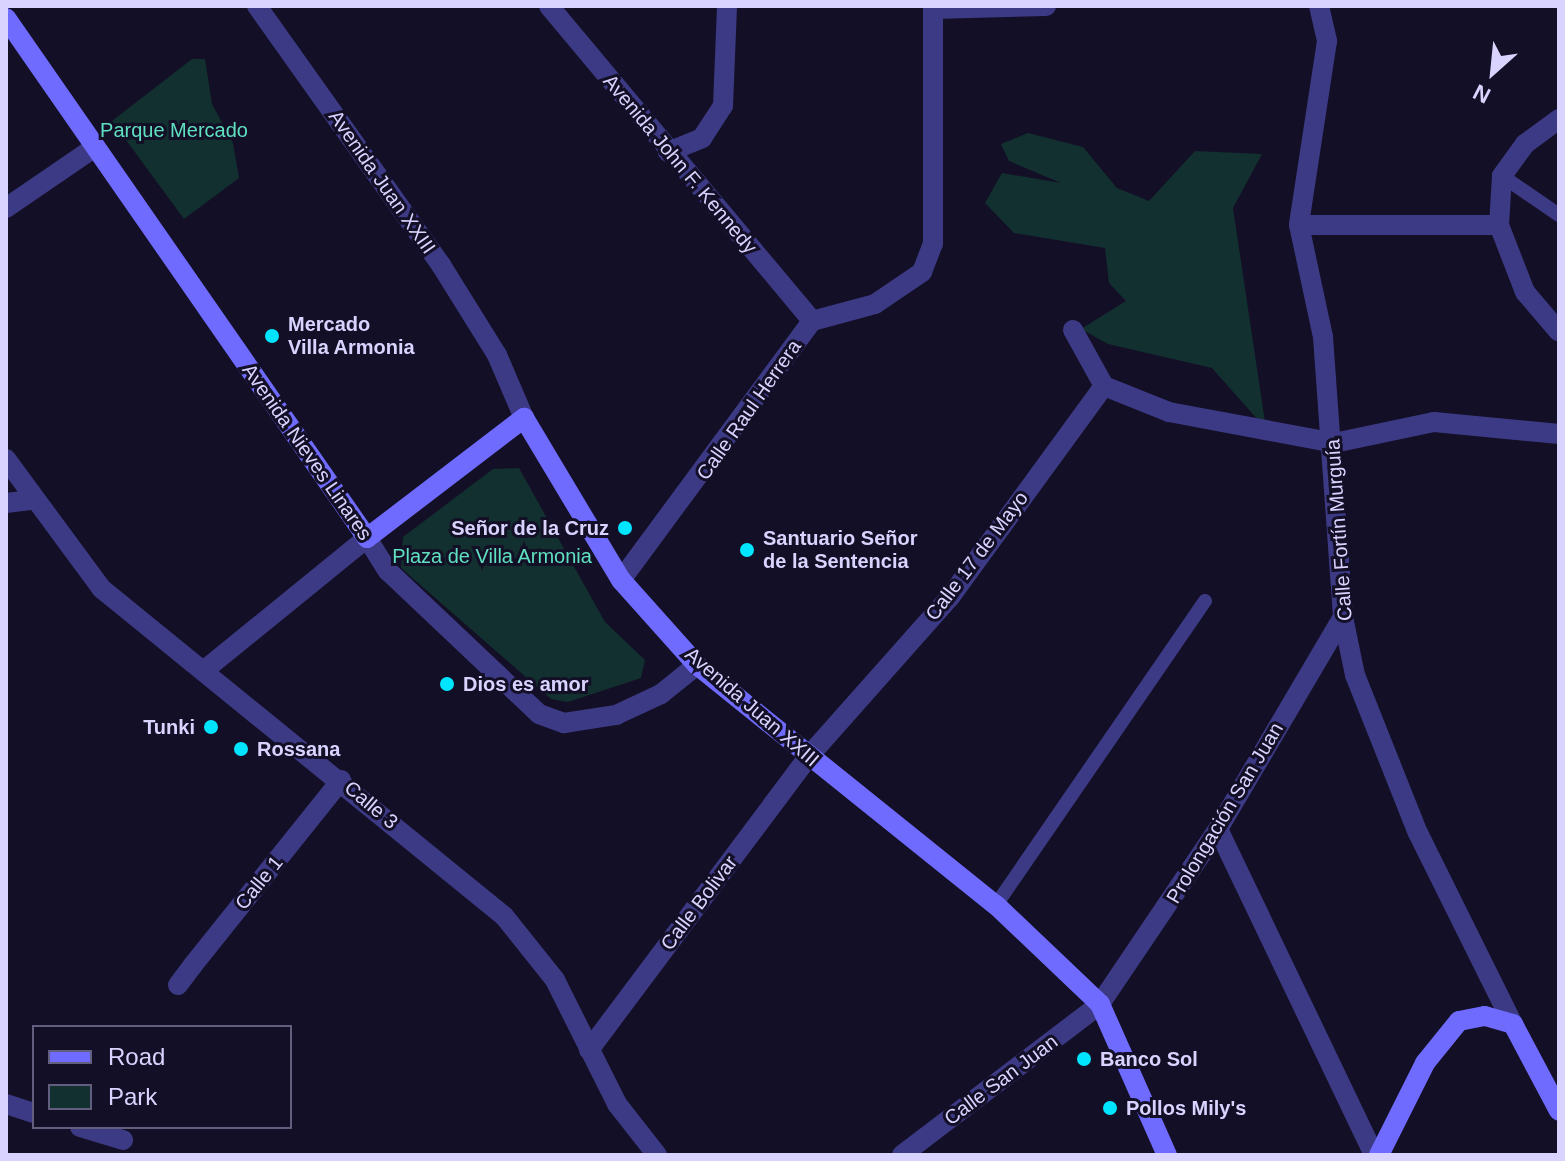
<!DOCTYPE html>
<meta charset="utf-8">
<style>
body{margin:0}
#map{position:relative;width:1565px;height:1161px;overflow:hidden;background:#130f26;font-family:Helvetica,sans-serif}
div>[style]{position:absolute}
.green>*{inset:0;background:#12302f}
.service>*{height:14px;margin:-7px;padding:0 7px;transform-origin:7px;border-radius:7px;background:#3d3a85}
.pedestrian>*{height:20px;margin:-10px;padding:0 10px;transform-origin:10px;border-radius:10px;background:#3d3a85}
.minor>*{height:20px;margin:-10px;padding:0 10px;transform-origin:10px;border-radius:10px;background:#3d3a85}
.tertiary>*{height:20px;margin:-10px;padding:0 10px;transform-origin:10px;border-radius:10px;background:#3d3a85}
.secondary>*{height:20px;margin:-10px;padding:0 10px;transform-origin:10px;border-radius:10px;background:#6f6bff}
.dots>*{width:22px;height:22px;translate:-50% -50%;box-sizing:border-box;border:4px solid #130f26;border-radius:50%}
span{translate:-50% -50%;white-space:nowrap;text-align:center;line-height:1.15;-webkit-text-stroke:6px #130f26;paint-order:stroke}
.park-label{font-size:20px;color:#5fe0c0}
.street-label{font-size:20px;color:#d9d4ff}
.poi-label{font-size:20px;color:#d9d4ff;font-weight:700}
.left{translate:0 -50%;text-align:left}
.right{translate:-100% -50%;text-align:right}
.frame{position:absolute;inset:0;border:8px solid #d9d4ff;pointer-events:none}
.legend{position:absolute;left:32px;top:1025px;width:260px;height:104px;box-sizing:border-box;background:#130f26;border:2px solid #625e7d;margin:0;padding:10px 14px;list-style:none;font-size:24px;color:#d9d4ff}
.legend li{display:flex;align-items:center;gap:16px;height:40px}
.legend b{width:40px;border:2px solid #625e7d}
.north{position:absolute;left:1453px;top:32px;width:80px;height:80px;-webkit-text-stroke:6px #130f26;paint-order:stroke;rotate:207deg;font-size:22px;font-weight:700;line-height:32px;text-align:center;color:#d9d4ff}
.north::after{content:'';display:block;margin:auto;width:28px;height:36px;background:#d9d4ff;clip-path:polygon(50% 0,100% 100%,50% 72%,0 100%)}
</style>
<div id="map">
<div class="green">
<div style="clip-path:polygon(192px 59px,205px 59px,212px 104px,233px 143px,239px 178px,184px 219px,112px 121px)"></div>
<div style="clip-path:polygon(1028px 133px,1083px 147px,1117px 188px,1149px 201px,1195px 151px,1262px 154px,1233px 208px,1266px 429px,1212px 368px,1108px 344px,1081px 329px,1126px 301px,1109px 283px,1105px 248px,1014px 233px,985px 203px,1002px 173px,1061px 183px,1009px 161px,1001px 144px)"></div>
<div style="clip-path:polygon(519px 468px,605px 622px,645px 660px,641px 678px,568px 702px,551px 699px,401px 568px,403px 537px,493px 469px)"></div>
</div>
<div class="service">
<div style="left:1502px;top:176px;width:69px;rotate:34.4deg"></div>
<div style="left:996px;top:905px;width:369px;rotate:-55.5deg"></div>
</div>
<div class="pedestrian">
<div style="left:1218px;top:829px;width:361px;rotate:64.4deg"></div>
<div style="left:178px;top:985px;width:25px;rotate:-53deg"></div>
<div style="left:6px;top:1104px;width:29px;rotate:18deg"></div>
<div style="left:80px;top:1127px;width:45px;rotate:16.8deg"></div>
</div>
<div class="minor">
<div style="left:257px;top:6px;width:318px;rotate:54.6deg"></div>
<div style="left:441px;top:265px;width:106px;rotate:58.1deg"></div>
<div style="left:497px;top:355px;width:69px;rotate:66.8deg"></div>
<div style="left:549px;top:6px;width:410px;rotate:50.1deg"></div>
<div style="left:1319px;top:6px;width:36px;rotate:77deg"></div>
<div style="left:1327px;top:41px;width:186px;rotate:98.7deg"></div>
<div style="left:1299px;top:225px;width:115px;rotate:77.9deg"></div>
<div style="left:1323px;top:337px;width:281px;rotate:85.9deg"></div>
<div style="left:1343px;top:617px;width:59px;rotate:78.3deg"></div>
<div style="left:1355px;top:675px;width:170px;rotate:68.3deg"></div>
<div style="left:1418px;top:833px;width:213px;rotate:63.6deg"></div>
<div style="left:933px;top:9px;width:113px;rotate:-1.5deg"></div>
<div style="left:1559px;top:119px;width:42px;rotate:143.7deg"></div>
<div style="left:1525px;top:144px;width:39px;rotate:126deg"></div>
<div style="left:1502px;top:176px;width:49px;rotate:93.5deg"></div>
<div style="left:1499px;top:225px;width:72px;rotate:68.8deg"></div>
<div style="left:1525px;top:292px;width:52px;rotate:49.6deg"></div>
<div style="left:668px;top:152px;width:37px;rotate:-22deg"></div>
<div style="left:702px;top:138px;width:38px;rotate:-57deg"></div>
<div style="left:723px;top:106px;width:100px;rotate:-87.7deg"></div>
<div style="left:6px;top:208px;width:108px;rotate:-34.4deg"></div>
<div style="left:1299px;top:225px;width:200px"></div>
<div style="left:1104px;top:386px;width:70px;rotate:21.8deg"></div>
<div style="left:1169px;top:412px;width:168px;rotate:10.6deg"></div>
<div style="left:1334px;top:443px;width:102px;rotate:-11.9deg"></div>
<div style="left:1434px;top:422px;width:126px;rotate:5.5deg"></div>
<div style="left:6px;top:459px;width:162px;rotate:53.6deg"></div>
<div style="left:102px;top:589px;width:518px;rotate:39.13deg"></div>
<div style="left:504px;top:916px;width:82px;rotate:51.4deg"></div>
<div style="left:555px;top:980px;width:139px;rotate:63.4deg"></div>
<div style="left:617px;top:1104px;width:65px;rotate:51.9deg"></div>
<div style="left:6px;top:503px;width:26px;rotate:-7deg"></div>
<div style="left:621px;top:580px;width:322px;rotate:-53.6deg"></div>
<div style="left:812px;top:321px;width:65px;rotate:-15.1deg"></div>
<div style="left:875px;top:304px;width:57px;rotate:-34.2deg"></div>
<div style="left:922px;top:272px;width:30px;rotate:-69deg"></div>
<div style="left:933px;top:244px;width:238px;rotate:-90deg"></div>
<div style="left:207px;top:668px;width:206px;rotate:-39.1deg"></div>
<div style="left:367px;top:538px;width:39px;rotate:58deg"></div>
<div style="left:388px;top:571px;width:208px;rotate:43.4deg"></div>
<div style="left:539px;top:714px;width:27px;rotate:20deg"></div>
<div style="left:564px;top:723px;width:53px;rotate:-8.7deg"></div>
<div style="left:616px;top:715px;width:50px;rotate:-25deg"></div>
<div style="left:661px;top:694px;width:46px;rotate:-38.9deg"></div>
<div style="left:193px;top:965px;width:237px;rotate:-51.3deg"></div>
<div style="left:1100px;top:1004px;width:211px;rotate:-56deg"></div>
<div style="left:1218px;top:829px;width:246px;rotate:-59.5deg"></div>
<div style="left:589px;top:1050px;width:366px;rotate:-53.2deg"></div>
<div style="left:808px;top:757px;width:214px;rotate:-48.4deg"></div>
<div style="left:950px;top:597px;width:261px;rotate:-53.9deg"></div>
<div style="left:1104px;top:386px;width:64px;rotate:-119deg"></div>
</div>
<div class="tertiary">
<div style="left:902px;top:1155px;width:249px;rotate:-37.3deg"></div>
</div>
<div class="secondary">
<div style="left:6px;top:18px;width:633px;rotate:55.23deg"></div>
<div style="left:367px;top:538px;width:198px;rotate:-37.4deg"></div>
<div style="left:524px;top:418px;width:189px;rotate:59.1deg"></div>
<div style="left:621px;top:580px;width:114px;rotate:48.2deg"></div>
<div style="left:697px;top:665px;width:383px;rotate:38.8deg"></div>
<div style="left:996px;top:905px;width:144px;rotate:43.6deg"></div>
<div style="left:1100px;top:1004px;width:165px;rotate:66.1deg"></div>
<div style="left:1379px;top:1155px;width:103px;rotate:-63.4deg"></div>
<div style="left:1425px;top:1063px;width:54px;rotate:-51deg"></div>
<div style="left:1459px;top:1021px;width:26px;rotate:-11deg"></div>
<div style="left:1485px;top:1016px;width:29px;rotate:16deg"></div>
<div style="left:1513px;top:1024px;width:98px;rotate:62.1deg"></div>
</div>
<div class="dots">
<div style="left:272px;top:336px;background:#00e5ff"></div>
<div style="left:625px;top:528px;background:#00e5ff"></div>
<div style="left:747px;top:550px;background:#00e5ff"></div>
<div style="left:447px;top:684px;background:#00e5ff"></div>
<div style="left:211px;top:727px;background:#00e5ff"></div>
<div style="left:241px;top:749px;background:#00e5ff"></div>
<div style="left:1084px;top:1059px;background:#00e5ff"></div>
<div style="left:1110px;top:1108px;background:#00e5ff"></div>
</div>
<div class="park-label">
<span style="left:174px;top:130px">Parque Mercado</span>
<span style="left:492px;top:556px">Plaza de Villa Armonia</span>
</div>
<div class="street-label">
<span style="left:680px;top:164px;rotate:50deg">Avenida John F. Kennedy</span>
<span style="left:382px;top:182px;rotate:55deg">Avenida Juan XXIII</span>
<span style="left:749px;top:410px;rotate:-55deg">Calle Raul Herrera</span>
<span style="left:307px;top:452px;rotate:55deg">Avenida Nieves Linares</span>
<span style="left:1339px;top:530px;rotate:-94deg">Calle Fortín Murguía</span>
<span style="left:977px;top:556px;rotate:-53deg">Calle 17 de Mayo</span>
<span style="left:752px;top:707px;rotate:41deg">Avenida Juan XXIII</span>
<span style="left:371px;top:805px;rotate:40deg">Calle 3</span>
<span style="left:1225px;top:813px;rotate:-59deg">Prolongación San Juan</span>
<span style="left:259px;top:883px;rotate:-51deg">Calle 1</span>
<span style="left:699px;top:903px;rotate:-53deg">Calle Bolivar</span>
<span style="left:1001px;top:1080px;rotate:-37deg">Calle San Juan</span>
</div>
<div class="poi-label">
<span class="left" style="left:288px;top:336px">Mercado<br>Villa Armonia</span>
<span class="right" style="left:609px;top:528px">Señor de la Cruz</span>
<span class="left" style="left:763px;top:550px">Santuario Señor<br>de la Sentencia</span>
<span class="left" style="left:463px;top:684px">Dios es amor</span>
<span class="right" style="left:195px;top:727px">Tunki</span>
<span class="left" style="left:257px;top:749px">Rossana</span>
<span class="left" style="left:1100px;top:1059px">Banco Sol</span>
<span class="left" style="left:1126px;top:1108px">Pollos Mily's</span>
</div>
<div class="frame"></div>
<ul class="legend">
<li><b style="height:10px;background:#6f6bff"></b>Road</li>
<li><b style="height:22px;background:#12302f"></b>Park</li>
</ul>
<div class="north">N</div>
</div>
